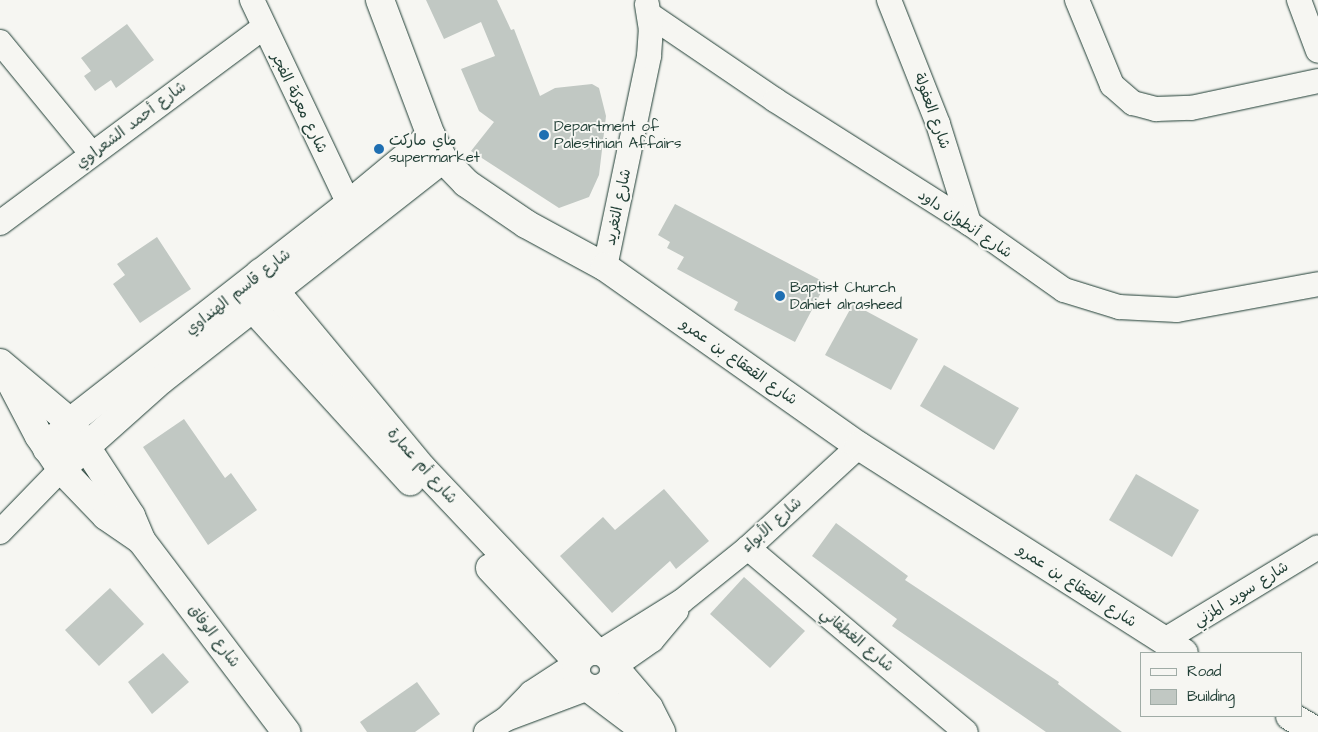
<!DOCTYPE html>
<meta charset="utf-8">
<style>
body{margin:0}
#map{position:relative;width:1318px;height:732px;overflow:hidden;background:#f6f6f2;font-family:"Architects Daughter","Playpen Sans Arabic",sans-serif}
div>[style]{position:absolute}
.building>*{inset:0;background:#c1c8c3}
.roads{filter:drop-shadow(0 0 1px #1f3d34) drop-shadow(0 0 1px #1f3d34)}
.minor>*{height:24px;margin:-12px;padding:0 12px;transform-origin:12px;border-radius:12px;background:#f6f6f2}
.tertiary>*{height:28px;margin:-14px;padding:0 14px;transform-origin:14px;border-radius:14px;background:#f6f6f2}
.tertiary>.ring{margin:-14px;padding:0;box-sizing:content-box;background:none;border:28px solid #f6f6f2;border-radius:50%}
.dots>*{width:14px;height:14px;translate:-50% -50%;box-sizing:border-box;border:2px solid #f6f6f2;border-radius:50%}
span{translate:-50% -50%;white-space:nowrap;text-align:center;line-height:1.15;-webkit-text-stroke:4px #f6f6f2;paint-order:stroke}
.street-label{font-size:15px;color:#1f3d34}
.poi-label{font-size:15px;color:#1f3d34}
.left{translate:0 -50%;text-align:left}
.legend{position:absolute;left:1140px;top:652px;width:162px;height:65px;box-sizing:border-box;background:#f6f6f2;border:1px solid #a0aca6;margin:0;padding:6px 9px;list-style:none;font-size:15px;color:#1f3d34}
.legend li{display:flex;align-items:center;gap:10px;height:25px}
.legend b{width:25px;border:1px solid #a0aca6}
</style>
<div id="map">
<div class="building">
<div style="clip-path:polygon(426px 0,497px 0,511px 30px,514px 29px,540px 96px,555px 88px,592px 84px,599px 88px,606px 116px,599px 175px,589px 197px,559px 208px,471px 151px,494px 122px,479px 111px,461px 69px,495px 56px,481px 22px,444px 39px)"></div>
<div style="clip-path:polygon(127px 24px,154px 60px,116px 88px,111px 80px,95px 91px,84px 76px,91px 71px,81px 58px)"></div>
<div style="clip-path:polygon(675px 204px,826px 283px,795px 342px,734px 310px,738px 302px,677px 269px,684px 257px,667px 248px,670px 242px,658px 235px)"></div>
<div style="clip-path:polygon(157px 237px,191px 289px,140px 323px,113px 284px,125px 275px,117px 264px)"></div>
<div style="clip-path:polygon(853px 304px,918px 339px,891px 390px,825px 355px)"></div>
<div style="clip-path:polygon(944px 365px,1019px 408px,994px 450px,920px 406px)"></div>
<div style="clip-path:polygon(184px 419px,225px 478px,231px 473px,257px 510px,208px 545px,143px 447px)"></div>
<div style="clip-path:polygon(1136px 474px,1199px 510px,1172px 557px,1109px 520px)"></div>
<div style="clip-path:polygon(664px 489px,709px 541px,676px 569px,670px 561px,612px 613px,560px 556px,603px 517px,615px 530px)"></div>
<div style="clip-path:polygon(836px 523px,908px 576px,905px 580px,1059px 682px,1058px 684px,1122px 732px,1046px 732px,892px 626px,897px 619px,812px 556px)"></div>
<div style="clip-path:polygon(744px 577px,805px 631px,770px 668px,710px 614px)"></div>
<div style="clip-path:polygon(110px 588px,144px 624px,99px 666px,65px 630px)"></div>
<div style="clip-path:polygon(163px 653px,189px 682px,152px 714px,128px 682px)"></div>
<div style="clip-path:polygon(417px 682px,440px 714px,415px 732px,367px 732px,360px 722px)"></div>
</div>
<div class="roads">
<div class="minor">
<div style="left:252px;top:0;width:226px;rotate:64.6deg"></div>
<div style="left:889px;top:0;width:133px;rotate:68.4deg"></div>
<div style="left:938px;top:124px;width:104px;rotate:72.6deg"></div>
<div style="left:1077px;top:0;width:92px;rotate:67.6deg"></div>
<div style="left:1112px;top:85px;width:28px;rotate:41deg"></div>
<div style="left:1133px;top:103px;width:24px;rotate:15deg"></div>
<div style="left:1156px;top:109px;width:35px;rotate:-2deg"></div>
<div style="left:1191px;top:108px;width:130px;rotate:-12deg"></div>
<div style="left:1299px;top:0;width:54px;rotate:69.6deg"></div>
<div style="left:650px;top:15px;width:151px;rotate:34.2deg"></div>
<div style="left:775px;top:100px;width:230px;rotate:32.4deg"></div>
<div style="left:969px;top:223px;width:116px;rotate:35.2deg"></div>
<div style="left:1064px;top:290px;width:58px;rotate:17.2deg"></div>
<div style="left:1119px;top:307px;width:58px;rotate:3deg"></div>
<div style="left:1177px;top:310px;width:143px;rotate:-10.4deg"></div>
<div style="left:0;top:42px;width:145px;rotate:50.6deg"></div>
<div style="left:0;top:223px;width:327px;rotate:-36.6deg"></div>
<div style="left:605px;top:267px;width:216px;rotate:-78.2deg"></div>
<div style="left:649px;top:56px;width:26px;rotate:-86deg"></div>
<div style="left:651px;top:30px;width:26px;rotate:-99deg"></div>
<div style="left:0;top:532px;width:88px;rotate:-45.9deg"></div>
<div style="left:748px;top:548px;width:285px;rotate:40.2deg"></div>
<div style="left:1163px;top:641px;width:181px;rotate:-31.2deg"></div>
<div style="left:602px;top:651px;width:94px;rotate:-32deg"></div>
<div style="left:682px;top:601px;width:85px;rotate:-38.8deg"></div>
<div style="left:748px;top:548px;width:151px;rotate:-42.6deg"></div>
<div style="left:615px;top:666px;width:45px;rotate:-35.1deg"></div>
<div style="left:652px;top:640px;width:38px;rotate:-50deg"></div>
<div style="left:509px;top:716px;width:32px;rotate:-46deg"></div>
<div style="left:531px;top:693px;width:55px;rotate:-33.1deg"></div>
<div style="left:486px;top:732px;width:24px;rotate:-33deg"></div>
<div style="left:506px;top:719px;width:89px;rotate:-20.5deg"></div>
</div>
<div class="tertiary">
<div style="left:380px;top:0;width:145px;rotate:69.4deg"></div>
<div style="left:431px;top:136px;width:26px;rotate:62deg"></div>
<div style="left:443px;top:159px;width:33px;rotate:46deg"></div>
<div style="left:466px;top:183px;width:73px;rotate:34.3deg"></div>
<div style="left:526px;top:224px;width:90px;rotate:28.6deg"></div>
<div style="left:605px;top:267px;width:311px;rotate:35.2deg"></div>
<div style="left:859px;top:446px;width:385px;rotate:32.5deg"></div>
<div style="left:260px;top:273px;width:255px;rotate:50.3deg"></div>
<div style="left:423px;top:469px;width:249px;rotate:46.6deg"></div>
<div style="left:238px;top:292px;width:256px;rotate:47.7deg"></div>
<div style="left:0;top:363px;width:92px;rotate:40.1deg"></div>
<div style="left:70px;top:422px;width:112px;rotate:57deg"></div>
<div style="left:131px;top:516px;width:26px;rotate:67deg"></div>
<div style="left:141px;top:540px;width:241px;rotate:52.9deg"></div>
<div style="left:5px;top:371px;width:73px;rotate:62.4deg"></div>
<div style="left:39px;top:436px;width:40px;rotate:56deg"></div>
<div style="left:61px;top:469px;width:65px;rotate:46.2deg"></div>
<div style="left:106px;top:516px;width:42px;rotate:34.4deg"></div>
<div style="left:47px;top:449px;width:35px;rotate:-50deg"></div>
<div style="left:70px;top:422px;width:354px;rotate:-38deg"></div>
<div style="left:349px;top:204px;width:107px;rotate:-39.7deg"></div>
<div style="left:61px;top:469px;width:134px;rotate:-41.7deg"></div>
<div style="left:161px;top:380px;width:358px;rotate:-38.1deg"></div>
<div style="left:490px;top:568px;width:127px;rotate:46.9deg"></div>
<div class="ring" style="left:576px;top:651px;width:10px;height:10px"></div>
<div style="left:615px;top:668px;width:52px;rotate:49.6deg"></div>
<div style="left:649px;top:708px;width:27px;rotate:63deg"></div>
<div style="left:590px;top:689px;width:71px;rotate:37deg"></div>
<div style="left:1290px;top:716px;width:32px;rotate:30deg"></div>
</div>
</div>
<div class="dots">
<div style="left:544px;top:135px;background:#1f6fb2"></div>
<div style="left:379px;top:149px;background:#1f6fb2"></div>
<div style="left:780px;top:296px;background:#1f6fb2"></div>
</div>
<div class="street-label">
<span style="left:299px;top:103px;rotate:64deg">شارع معركة الفجر</span>
<span style="left:932px;top:111px;rotate:70deg">شارع العفولة</span>
<span style="left:131px;top:125px;rotate:-37deg">شارع أحمد الشعراوي</span>
<span style="left:618px;top:207px;rotate:-78deg">شارع التغريد</span>
<span style="left:965px;top:224px;rotate:34deg">شارع أنطوان داود</span>
<span style="left:238px;top:292px;rotate:-38deg">شارع قاسم الهنداوي</span>
<span style="left:739px;top:362px;rotate:35deg">شارع القعقاع بن عمرو</span>
<span style="left:422px;top:466px;rotate:48deg">شارع أم عمارة</span>
<span style="left:772px;top:525px;rotate:-42deg">شارع الأبواء</span>
<span style="left:1077px;top:586px;rotate:33deg">شارع القعقاع بن عمرو</span>
<span style="left:1241px;top:594px;rotate:-32deg">شارع سويد المزني</span>
<span style="left:214px;top:636px;rotate:53deg">شارع الوفاق</span>
<span style="left:857px;top:640px;rotate:40deg">شارع الغطفاني</span>
</div>
<div class="poi-label">
<span class="left" style="left:554px;top:135px">Department of<br>Palestinian Affairs</span>
<span class="left" style="left:389px;top:149px">ماي ماركت<br>supermarket</span>
<span class="left" style="left:790px;top:296px">Baptist Church<br>Dahiet alrasheed</span>
</div>
<ul class="legend">
<li><b style="height:6px;background:#f6f6f2"></b>Road</li>
<li><b style="height:14px;background:#c1c8c3"></b>Building</li>
</ul>
</div>
